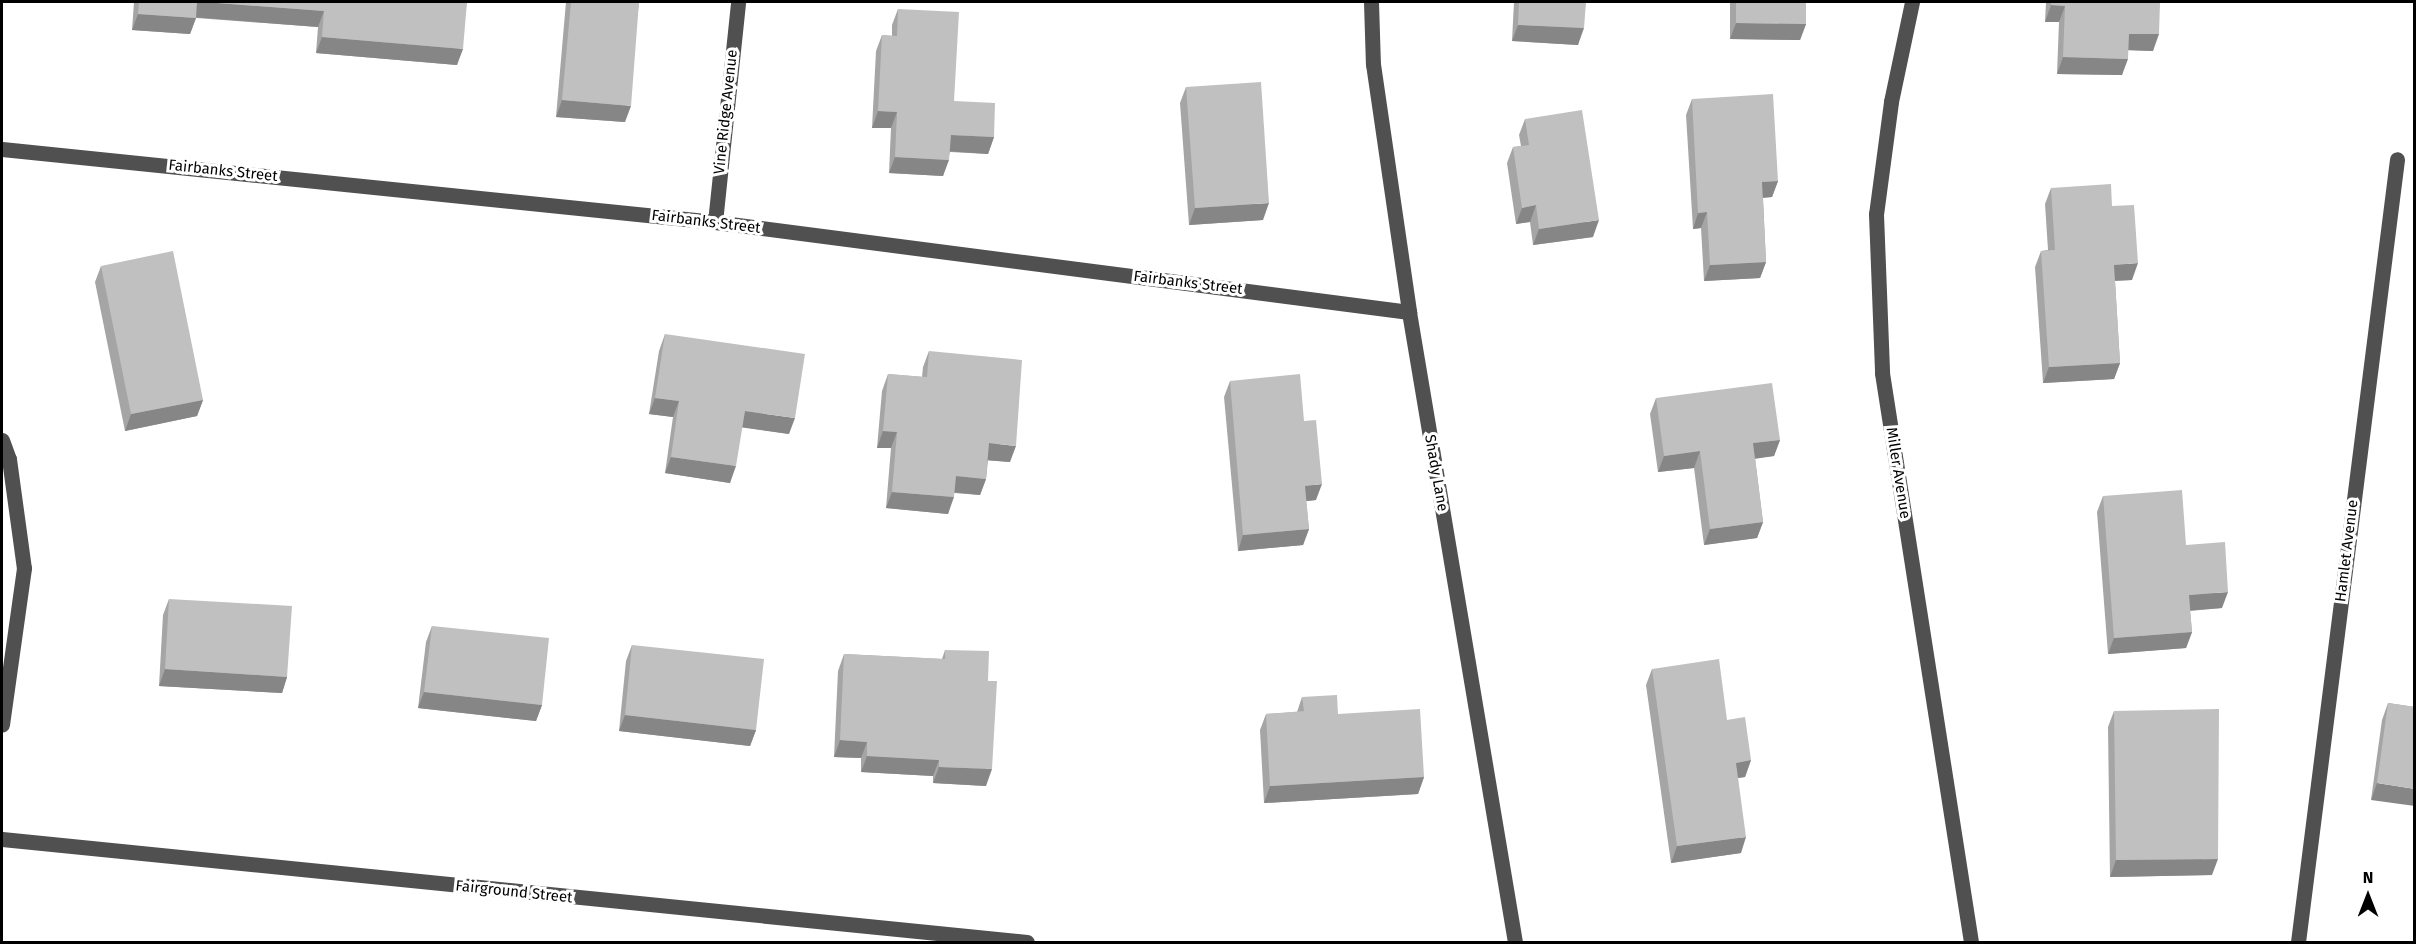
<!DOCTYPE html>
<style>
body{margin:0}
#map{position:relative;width:2416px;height:944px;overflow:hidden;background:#fff;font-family:"Fira Sans",sans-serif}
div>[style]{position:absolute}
.minor>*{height:15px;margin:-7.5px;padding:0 7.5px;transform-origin:7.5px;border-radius:7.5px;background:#505050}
.wall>*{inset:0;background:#a5a5a5}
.shaded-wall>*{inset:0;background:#868686}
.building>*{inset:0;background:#c0c0c0}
span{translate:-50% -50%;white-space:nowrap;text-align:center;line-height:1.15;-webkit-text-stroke:6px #fff;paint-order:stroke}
.street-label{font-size:15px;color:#000}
.frame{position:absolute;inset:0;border:3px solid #000;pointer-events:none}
.north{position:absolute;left:2338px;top:866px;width:60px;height:60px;-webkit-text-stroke:4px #fff;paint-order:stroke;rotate:0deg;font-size:16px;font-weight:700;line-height:24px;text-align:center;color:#000}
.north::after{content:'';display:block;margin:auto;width:21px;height:27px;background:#000;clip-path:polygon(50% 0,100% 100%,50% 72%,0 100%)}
</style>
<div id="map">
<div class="minor">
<div style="left:1371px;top:2px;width:62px;rotate:88.2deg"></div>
<div style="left:1373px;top:64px;width:251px;rotate:81.7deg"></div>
<div style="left:1409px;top:312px;width:639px;rotate:80.45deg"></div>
<div style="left:1912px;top:2px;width:102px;rotate:101.9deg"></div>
<div style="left:1891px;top:102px;width:113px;rotate:97.6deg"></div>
<div style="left:1876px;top:214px;width:159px;rotate:87.8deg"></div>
<div style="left:1882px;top:373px;width:576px;rotate:81.11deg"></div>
<div style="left:2px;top:149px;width:717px;rotate:5.85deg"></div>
<div style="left:715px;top:222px;width:700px;rotate:7.39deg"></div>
<div style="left:715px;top:222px;width:221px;rotate:-84deg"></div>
<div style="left:2px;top:440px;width:20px;rotate:70deg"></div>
<div style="left:9px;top:459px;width:110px;rotate:82.2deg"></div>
<div style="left:24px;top:568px;width:158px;rotate:98deg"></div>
<div style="left:2px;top:839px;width:1030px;rotate:5.74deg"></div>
<div style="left:2298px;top:942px;width:789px;rotate:-82.79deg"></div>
</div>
<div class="wall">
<div style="clip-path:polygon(134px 2px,467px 2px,457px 65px,316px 53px,318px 27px,196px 18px,190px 34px,132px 30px)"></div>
<div style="clip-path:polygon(566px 2px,639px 2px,625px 122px,556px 117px)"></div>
<div style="clip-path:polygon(1514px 2px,1586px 2px,1578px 45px,1512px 41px)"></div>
<div style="clip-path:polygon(1730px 2px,1806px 2px,1806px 24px,1800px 40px,1730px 39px)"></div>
<div style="clip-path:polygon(2046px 2px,2160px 2px,2153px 51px,2128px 50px,2122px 75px,2057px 74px,2059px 22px,2045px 22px)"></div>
<div style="clip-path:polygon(898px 9px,954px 101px,994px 137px,988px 154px,950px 152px,943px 176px,889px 173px,891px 128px,872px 128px,876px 51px,882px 35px,892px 36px,892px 25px)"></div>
<div style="clip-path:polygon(1186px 87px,1263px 220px,1189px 225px,1180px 103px)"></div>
<div style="clip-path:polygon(1692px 99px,1778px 181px,1772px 197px,1763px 198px,1766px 262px,1760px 278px,1704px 281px,1701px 228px,1693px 229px,1686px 115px)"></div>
<div style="clip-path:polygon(1525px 119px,1593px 237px,1533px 245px,1530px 222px,1516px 224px,1507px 163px,1513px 147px,1521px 146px,1519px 135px)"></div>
<div style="clip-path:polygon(2051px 188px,2112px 206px,2132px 280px,2115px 281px,2120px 363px,2114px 379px,2043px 383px,2035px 267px,2041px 251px,2048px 250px,2045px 204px)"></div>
<div style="clip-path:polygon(101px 266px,203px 400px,197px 416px,125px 431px,95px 282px)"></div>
<div style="clip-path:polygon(665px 334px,789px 434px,742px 427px,730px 483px,665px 473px,673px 417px,649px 414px,659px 351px)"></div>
<div style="clip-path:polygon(929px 351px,1010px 462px,988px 460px,986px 479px,980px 495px,954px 493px,948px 514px,886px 508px,891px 448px,877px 448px,882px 391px,888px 374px,922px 377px,923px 367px)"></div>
<div style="clip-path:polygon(1230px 381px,1304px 421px,1316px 500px,1306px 501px,1309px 529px,1303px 545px,1238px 551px,1224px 397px)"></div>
<div style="clip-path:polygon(1656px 398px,1780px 440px,1774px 456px,1755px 458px,1763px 522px,1757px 538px,1704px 545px,1694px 468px,1658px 472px,1650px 414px)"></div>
<div style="clip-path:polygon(2103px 496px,2186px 545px,2222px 608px,2190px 611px,2192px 632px,2186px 648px,2108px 654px,2097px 512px)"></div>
<div style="clip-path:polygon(169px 599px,287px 677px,282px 693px,159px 686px,163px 615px)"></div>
<div style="clip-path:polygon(432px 626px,542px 705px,536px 721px,418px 708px,426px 642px)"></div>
<div style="clip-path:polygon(632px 645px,756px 730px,750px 746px,619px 731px,626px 661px)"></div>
<div style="clip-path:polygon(945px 650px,988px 681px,986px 786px,933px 783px,933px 776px,861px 772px,861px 758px,834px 757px,838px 671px,844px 654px,942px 659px)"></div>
<div style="clip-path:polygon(1652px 669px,1727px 720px,1751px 760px,1745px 777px,1738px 778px,1741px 853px,1671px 863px,1646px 685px)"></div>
<div style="clip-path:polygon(1302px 697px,1424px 777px,1418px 794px,1264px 803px,1260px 730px,1266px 714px,1297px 712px)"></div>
<div style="clip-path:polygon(2388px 703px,2415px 707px,2371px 800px,2382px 720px)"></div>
<div style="clip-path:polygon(2114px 711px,2212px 875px,2110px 877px,2108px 727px)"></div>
</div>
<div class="shaded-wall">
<div style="clip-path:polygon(197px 2px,204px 2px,324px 11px,318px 27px,191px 17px)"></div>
<div style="clip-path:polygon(2051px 5px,2065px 6px,2059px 22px,2045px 22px)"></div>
<div style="clip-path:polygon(138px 14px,196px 18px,190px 34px,132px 30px)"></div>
<div style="clip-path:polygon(1736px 23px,1806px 24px,1800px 40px,1730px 39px)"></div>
<div style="clip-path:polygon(1518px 25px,1584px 28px,1578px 45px,1512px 41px)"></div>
<div style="clip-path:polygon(2129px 34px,2159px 34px,2153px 51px,2123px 50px)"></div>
<div style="clip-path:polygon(322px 37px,463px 49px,457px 65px,316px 53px)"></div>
<div style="clip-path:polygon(2063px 57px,2128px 59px,2122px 75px,2057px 74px)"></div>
<div style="clip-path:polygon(562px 100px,631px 106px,625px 122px,556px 117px)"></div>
<div style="clip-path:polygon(878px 111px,897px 112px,891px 128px,872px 128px)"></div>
<div style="clip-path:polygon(951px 135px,994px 137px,988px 154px,945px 151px)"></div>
<div style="clip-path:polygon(895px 157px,949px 160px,943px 176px,889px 173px)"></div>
<div style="clip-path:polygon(1778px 181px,1772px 197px,1756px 198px,1762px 182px)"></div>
<div style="clip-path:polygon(1269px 203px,1263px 220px,1189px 225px,1195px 208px)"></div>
<div style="clip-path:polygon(1536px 205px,1530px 222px,1516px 224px,1522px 208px)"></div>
<div style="clip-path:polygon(1707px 212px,1701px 228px,1693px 229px,1698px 213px)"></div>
<div style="clip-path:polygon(1599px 220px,1593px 237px,1533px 245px,1539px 229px)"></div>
<div style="clip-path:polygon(1766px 262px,1760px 278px,1704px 281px,1710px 265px)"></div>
<div style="clip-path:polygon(2138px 263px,2132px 280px,2108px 281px,2114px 265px)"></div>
<div style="clip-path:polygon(2120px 363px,2114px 379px,2043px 383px,2049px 367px)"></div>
<div style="clip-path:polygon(655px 398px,679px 401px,673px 417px,649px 414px)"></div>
<div style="clip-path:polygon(203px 400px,197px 416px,125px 431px,131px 414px)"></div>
<div style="clip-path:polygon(745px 411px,795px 418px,789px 434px,739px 427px)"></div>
<div style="clip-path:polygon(883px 431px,897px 432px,891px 448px,877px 448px)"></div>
<div style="clip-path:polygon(1780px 440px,1774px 456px,1747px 460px,1753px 443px)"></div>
<div style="clip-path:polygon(989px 443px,1016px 446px,1010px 462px,983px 460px)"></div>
<div style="clip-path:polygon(1700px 451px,1694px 468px,1658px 472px,1664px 456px)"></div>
<div style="clip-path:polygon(671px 457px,736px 466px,730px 483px,665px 473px)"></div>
<div style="clip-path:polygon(956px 476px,986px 479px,980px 495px,950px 492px)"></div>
<div style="clip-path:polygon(1322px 484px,1316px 500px,1299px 502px,1305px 486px)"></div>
<div style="clip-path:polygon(892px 492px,954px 497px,948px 514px,886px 508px)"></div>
<div style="clip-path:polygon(1763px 522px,1757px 538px,1704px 545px,1710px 529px)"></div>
<div style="clip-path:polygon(1309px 529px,1303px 545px,1238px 551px,1243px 535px)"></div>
<div style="clip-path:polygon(2228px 592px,2222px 608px,2183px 611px,2189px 595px)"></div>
<div style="clip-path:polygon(2192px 632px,2186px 648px,2108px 654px,2114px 638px)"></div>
<div style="clip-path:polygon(165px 669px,287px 677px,282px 693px,159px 686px)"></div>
<div style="clip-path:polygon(424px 692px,542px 705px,536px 721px,418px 708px)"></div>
<div style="clip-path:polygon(625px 715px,756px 730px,750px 746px,619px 731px)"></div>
<div style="clip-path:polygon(840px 740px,867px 742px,861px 758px,834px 757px)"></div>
<div style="clip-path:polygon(867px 756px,939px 760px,933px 776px,861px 772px)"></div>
<div style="clip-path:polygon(1751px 760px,1745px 777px,1730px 779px,1736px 763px)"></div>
<div style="clip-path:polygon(939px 767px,992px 769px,986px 786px,933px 783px)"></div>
<div style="clip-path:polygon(1424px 777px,1418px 794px,1264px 803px,1270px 786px)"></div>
<div style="clip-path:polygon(2377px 783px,2415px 789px,2415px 806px,2371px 800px)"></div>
<div style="clip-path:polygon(1746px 837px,1741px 853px,1671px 863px,1677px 846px)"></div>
<div style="clip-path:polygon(2218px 859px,2212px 875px,2110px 877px,2116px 860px)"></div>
</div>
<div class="building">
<div style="clip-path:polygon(139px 2px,197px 2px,196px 18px,138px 14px)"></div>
<div style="clip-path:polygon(204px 2px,467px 2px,463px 49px,322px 37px,324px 11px)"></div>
<div style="clip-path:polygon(571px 2px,639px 2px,631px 106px,562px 100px)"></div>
<div style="clip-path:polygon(1519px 2px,1586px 2px,1584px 28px,1518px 25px)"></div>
<div style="clip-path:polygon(1736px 2px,1806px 2px,1806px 24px,1736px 23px)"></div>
<div style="clip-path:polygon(2051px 2px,2160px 2px,2159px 34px,2129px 34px,2128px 59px,2063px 57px,2065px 6px,2051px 5px)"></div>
<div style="clip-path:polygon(898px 9px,959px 12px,954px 101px,995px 103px,994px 137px,951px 135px,949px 160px,895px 157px,897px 112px,878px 111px,882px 35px,897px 36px)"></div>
<div style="clip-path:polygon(1261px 82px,1269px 203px,1195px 208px,1186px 87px)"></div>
<div style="clip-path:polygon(1773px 94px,1778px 181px,1762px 182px,1766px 262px,1710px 265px,1707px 212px,1698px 213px,1692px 99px)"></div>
<div style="clip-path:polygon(1582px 110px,1599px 220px,1539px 229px,1536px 205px,1522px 208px,1513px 147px,1529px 145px,1525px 119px)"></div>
<div style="clip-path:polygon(2111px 184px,2112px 206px,2134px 205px,2138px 263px,2114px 265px,2120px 363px,2049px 367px,2041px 251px,2055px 250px,2051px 188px)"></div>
<div style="clip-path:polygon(173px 251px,203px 400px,131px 414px,101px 266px)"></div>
<div style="clip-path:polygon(665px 334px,805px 354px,795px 418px,745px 411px,736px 466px,671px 457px,679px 401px,655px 398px)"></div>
<div style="clip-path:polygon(929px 351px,1022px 360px,1016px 446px,989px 443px,986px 479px,956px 476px,954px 497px,892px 492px,897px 432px,883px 431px,888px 374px,927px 377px)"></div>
<div style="clip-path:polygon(1300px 374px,1304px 421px,1316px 420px,1322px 484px,1305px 486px,1309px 529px,1243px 535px,1230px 381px)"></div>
<div style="clip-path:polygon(1772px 383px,1780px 440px,1753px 443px,1763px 522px,1710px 529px,1700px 451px,1664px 456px,1656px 398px)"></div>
<div style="clip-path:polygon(2182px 490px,2186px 545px,2225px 542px,2228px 592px,2189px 595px,2192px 632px,2114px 638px,2103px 496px)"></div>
<div style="clip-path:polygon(169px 599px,292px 606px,287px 677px,165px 669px)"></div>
<div style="clip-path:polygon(432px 626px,549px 638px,542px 705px,424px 692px)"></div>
<div style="clip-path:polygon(632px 645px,764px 659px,756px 730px,625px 715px)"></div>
<div style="clip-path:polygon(945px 650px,989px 651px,988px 681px,997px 681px,992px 769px,939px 767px,939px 760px,867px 756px,867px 742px,840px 740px,844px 654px,945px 659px)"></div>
<div style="clip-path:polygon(1719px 659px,1727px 720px,1745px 717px,1751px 760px,1736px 763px,1746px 837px,1677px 846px,1652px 669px)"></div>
<div style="clip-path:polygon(1337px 695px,1338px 714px,1420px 709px,1424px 777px,1270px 786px,1266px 714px,1304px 711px,1302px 697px)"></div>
<div style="clip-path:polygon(2388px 703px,2415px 707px,2415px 789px,2377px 783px)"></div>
<div style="clip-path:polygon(2219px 709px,2218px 859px,2116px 860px,2114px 711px)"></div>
</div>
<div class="street-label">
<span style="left:726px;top:112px;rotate:-84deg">Vine Ridge Avenue</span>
<span style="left:223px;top:171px;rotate:6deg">Fairbanks Street</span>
<span style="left:706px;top:222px;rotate:7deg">Fairbanks Street</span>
<span style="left:1188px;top:283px;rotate:7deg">Fairbanks Street</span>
<span style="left:1436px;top:473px;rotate:80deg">Shady Lane</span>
<span style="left:1898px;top:473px;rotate:81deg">Miller Avenue</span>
<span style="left:2347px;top:551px;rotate:-83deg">Hamlet Avenue</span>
<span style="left:514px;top:892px;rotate:6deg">Fairground Street</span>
</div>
<div class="frame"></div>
<div class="north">N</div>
</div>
